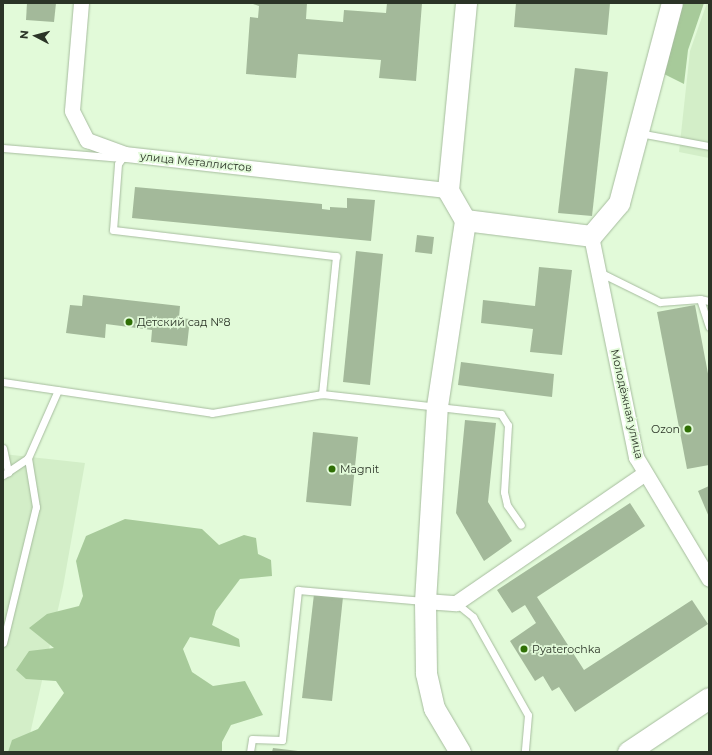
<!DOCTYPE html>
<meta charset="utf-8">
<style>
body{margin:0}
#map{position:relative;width:712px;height:755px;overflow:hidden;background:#e2fad9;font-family:Montserrat,sans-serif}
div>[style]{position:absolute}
.built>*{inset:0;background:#d3eec8}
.green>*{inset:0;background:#a7ca9a}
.building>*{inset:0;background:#a3b99a}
.roads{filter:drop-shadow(0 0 1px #a6bc9e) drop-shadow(0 0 1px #a6bc9e)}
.lane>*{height:7px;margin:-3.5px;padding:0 3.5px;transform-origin:3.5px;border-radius:3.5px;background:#fff}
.street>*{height:15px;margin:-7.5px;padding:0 7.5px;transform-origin:7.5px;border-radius:7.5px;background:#fff}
.secondary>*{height:21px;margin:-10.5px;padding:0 10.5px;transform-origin:10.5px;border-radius:10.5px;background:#fff}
.dots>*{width:11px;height:11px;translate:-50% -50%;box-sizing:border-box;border:2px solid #e2fad9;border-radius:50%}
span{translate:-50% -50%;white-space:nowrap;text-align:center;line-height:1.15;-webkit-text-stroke:3.5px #e2fad9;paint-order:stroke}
.street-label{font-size:11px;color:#2b3427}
.poi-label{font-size:11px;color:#2b3427}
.left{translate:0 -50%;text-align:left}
.right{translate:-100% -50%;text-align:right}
.frame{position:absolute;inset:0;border:4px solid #2b3427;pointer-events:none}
.north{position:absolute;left:16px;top:16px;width:40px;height:40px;-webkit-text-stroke:3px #e2fad9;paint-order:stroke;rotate:276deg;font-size:11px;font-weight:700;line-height:16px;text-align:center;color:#2b3427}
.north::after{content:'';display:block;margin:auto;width:14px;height:18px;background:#2b3427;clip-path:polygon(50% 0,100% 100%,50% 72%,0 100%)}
</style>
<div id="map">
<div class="built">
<div style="clip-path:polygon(707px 3px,709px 3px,709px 158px,679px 152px,690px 51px)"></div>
<div style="clip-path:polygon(3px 454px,85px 463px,63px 587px,26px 752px,3px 752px)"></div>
</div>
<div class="green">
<div style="clip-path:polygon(675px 3px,704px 3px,688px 50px,684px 84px,664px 74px)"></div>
<div style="clip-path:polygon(125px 519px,202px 529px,219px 545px,244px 535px,256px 538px,258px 554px,271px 560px,272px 576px,240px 579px,216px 611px,212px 625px,239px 639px,240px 647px,190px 637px,183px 649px,192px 672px,213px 686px,245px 681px,263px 715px,231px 725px,222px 742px,222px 752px,8px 752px,12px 740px,38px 729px,64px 693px,56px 681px,26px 679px,16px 670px,29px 651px,54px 648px,29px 628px,47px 614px,79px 606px,83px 596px,76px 561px,86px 536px)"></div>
</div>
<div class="building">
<div style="clip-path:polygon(27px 3px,56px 3px,54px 22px,26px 20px)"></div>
<div style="clip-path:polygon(250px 3px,307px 3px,306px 19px,343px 22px,344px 10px,386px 13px,387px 3px,422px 3px,416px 81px,379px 78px,381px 60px,298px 54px,296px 78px,246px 74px,250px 17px,258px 18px,259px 6px)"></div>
<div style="clip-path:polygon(516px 3px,610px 3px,607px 35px,514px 27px)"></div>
<div style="clip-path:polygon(575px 68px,608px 72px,592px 216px,558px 213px)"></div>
<div style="clip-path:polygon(135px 187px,322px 204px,322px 209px,330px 210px,330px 207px,347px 208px,347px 198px,375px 200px,371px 241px,132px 218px)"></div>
<div style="clip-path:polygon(417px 235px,434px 237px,432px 254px,415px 252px)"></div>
<div style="clip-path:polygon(356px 251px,383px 254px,370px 385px,343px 382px)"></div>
<div style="clip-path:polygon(539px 267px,572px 270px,562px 355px,530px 352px,533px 329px,481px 323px,483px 300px,535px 306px)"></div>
<div style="clip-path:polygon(83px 295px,180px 306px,179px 318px,190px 319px,187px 346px,151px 342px,152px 330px,106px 324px,105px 338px,66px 333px,70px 305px,82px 306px)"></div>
<div style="clip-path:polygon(695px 305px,709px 379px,709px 465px,687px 469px,657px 312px)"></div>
<div style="clip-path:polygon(461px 362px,554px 374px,552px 397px,458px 385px)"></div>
<div style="clip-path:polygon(465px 420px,496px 423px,488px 502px,512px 541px,484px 561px,456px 513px)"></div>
<div style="clip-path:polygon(313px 432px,358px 437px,351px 506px,306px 502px)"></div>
<div style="clip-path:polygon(709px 486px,709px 517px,698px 491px)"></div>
<div style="clip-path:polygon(630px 503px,645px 526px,537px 597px,584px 670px,692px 600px,708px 624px,575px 712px,559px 687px,552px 691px,543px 676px,535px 681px,510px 641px,536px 623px,525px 605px,512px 613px,497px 590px)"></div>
<div style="clip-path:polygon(314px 594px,343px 597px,332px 701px,302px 698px)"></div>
<div style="clip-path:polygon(273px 748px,298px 751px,298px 752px,272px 752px)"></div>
</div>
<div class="roads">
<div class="lane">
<div style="left:639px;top:133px;width:71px;rotate:10.5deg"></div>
<div style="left:3px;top:148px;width:119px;rotate:4.8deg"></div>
<div style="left:125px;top:154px;width:12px;rotate:125deg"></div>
<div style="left:118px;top:164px;width:66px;rotate:94.3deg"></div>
<div style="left:113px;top:230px;width:225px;rotate:6.7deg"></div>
<div style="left:336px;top:256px;width:139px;rotate:95.8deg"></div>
<div style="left:599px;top:272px;width:68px;rotate:26.2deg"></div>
<div style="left:660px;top:302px;width:40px;rotate:-4.3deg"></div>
<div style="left:700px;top:299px;width:29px;rotate:72deg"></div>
<div style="left:700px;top:299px;width:9px;rotate:13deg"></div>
<div style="left:3px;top:382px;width:211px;rotate:8.4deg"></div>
<div style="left:212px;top:413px;width:112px;rotate:-9.8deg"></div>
<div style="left:322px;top:394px;width:180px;rotate:6.4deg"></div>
<div style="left:501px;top:414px;width:13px;rotate:58deg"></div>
<div style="left:508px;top:425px;width:67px;rotate:93.4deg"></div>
<div style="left:504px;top:492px;width:13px;rotate:77deg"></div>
<div style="left:507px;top:505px;width:24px;rotate:55deg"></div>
<div style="left:3px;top:448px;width:25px;rotate:78deg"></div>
<div style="left:3px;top:475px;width:30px;rotate:-34deg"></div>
<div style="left:28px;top:458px;width:74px;rotate:-66.2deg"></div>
<div style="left:456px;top:603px;width:22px;rotate:39deg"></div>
<div style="left:473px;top:617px;width:112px;rotate:60.7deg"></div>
<div style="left:528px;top:715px;width:37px;rotate:95deg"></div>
<div style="left:3px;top:643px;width:140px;rotate:-76.4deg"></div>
<div style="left:36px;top:507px;width:50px;rotate:-99.3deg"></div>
<div style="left:250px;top:752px;width:13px;rotate:-81deg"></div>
<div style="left:252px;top:739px;width:30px;rotate:2deg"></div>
<div style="left:282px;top:740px;width:151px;rotate:-83.9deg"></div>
<div style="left:298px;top:590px;width:126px;rotate:5deg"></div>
</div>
<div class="street">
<div style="left:81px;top:3px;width:108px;rotate:94.8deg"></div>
<div style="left:72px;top:111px;width:33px;rotate:63deg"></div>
<div style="left:87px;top:140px;width:40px;rotate:20.2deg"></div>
<div style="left:125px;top:154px;width:325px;rotate:6.4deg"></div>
<div style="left:591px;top:236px;width:226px;rotate:78.5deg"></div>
<div style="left:636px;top:457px;width:142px;rotate:59.1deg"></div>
<div style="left:425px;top:601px;width:31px;rotate:4deg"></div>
<div style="left:456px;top:603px;width:229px;rotate:-34.5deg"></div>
</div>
<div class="secondary">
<div style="left:465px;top:220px;width:127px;rotate:7.2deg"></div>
<div style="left:591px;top:236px;width:43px;rotate:-49.7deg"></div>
<div style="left:619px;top:203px;width:207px;rotate:-75.2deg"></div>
<div style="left:465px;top:220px;width:34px;rotate:-120deg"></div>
<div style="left:448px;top:190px;width:188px;rotate:-84.5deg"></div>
<div style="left:460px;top:752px;width:51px;rotate:-120.6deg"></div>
<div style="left:434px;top:708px;width:36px;rotate:-103deg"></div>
<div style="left:426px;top:673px;width:72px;rotate:-90.8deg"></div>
<div style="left:425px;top:601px;width:195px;rotate:-86.5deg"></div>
<div style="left:437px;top:406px;width:188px;rotate:-81.4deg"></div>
<div style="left:628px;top:752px;width:97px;rotate:-33.7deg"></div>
</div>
</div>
<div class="dots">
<div style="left:129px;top:322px;background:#2f6f05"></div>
<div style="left:688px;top:429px;background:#2f6f05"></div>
<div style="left:332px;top:469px;background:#2f6f05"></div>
<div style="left:524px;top:649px;background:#2f6f05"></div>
</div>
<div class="street-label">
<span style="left:196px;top:162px;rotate:6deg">улица Металлистов</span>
<span style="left:627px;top:404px;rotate:77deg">Молодёжная улица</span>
</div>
<div class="poi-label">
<span class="left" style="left:137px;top:322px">Детский сад №8</span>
<span class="right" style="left:680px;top:429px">Ozon</span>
<span class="left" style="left:340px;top:469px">Magnit</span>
<span class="left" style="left:532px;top:649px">Pyaterochka</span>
</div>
<div class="frame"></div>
<div class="north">N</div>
</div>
